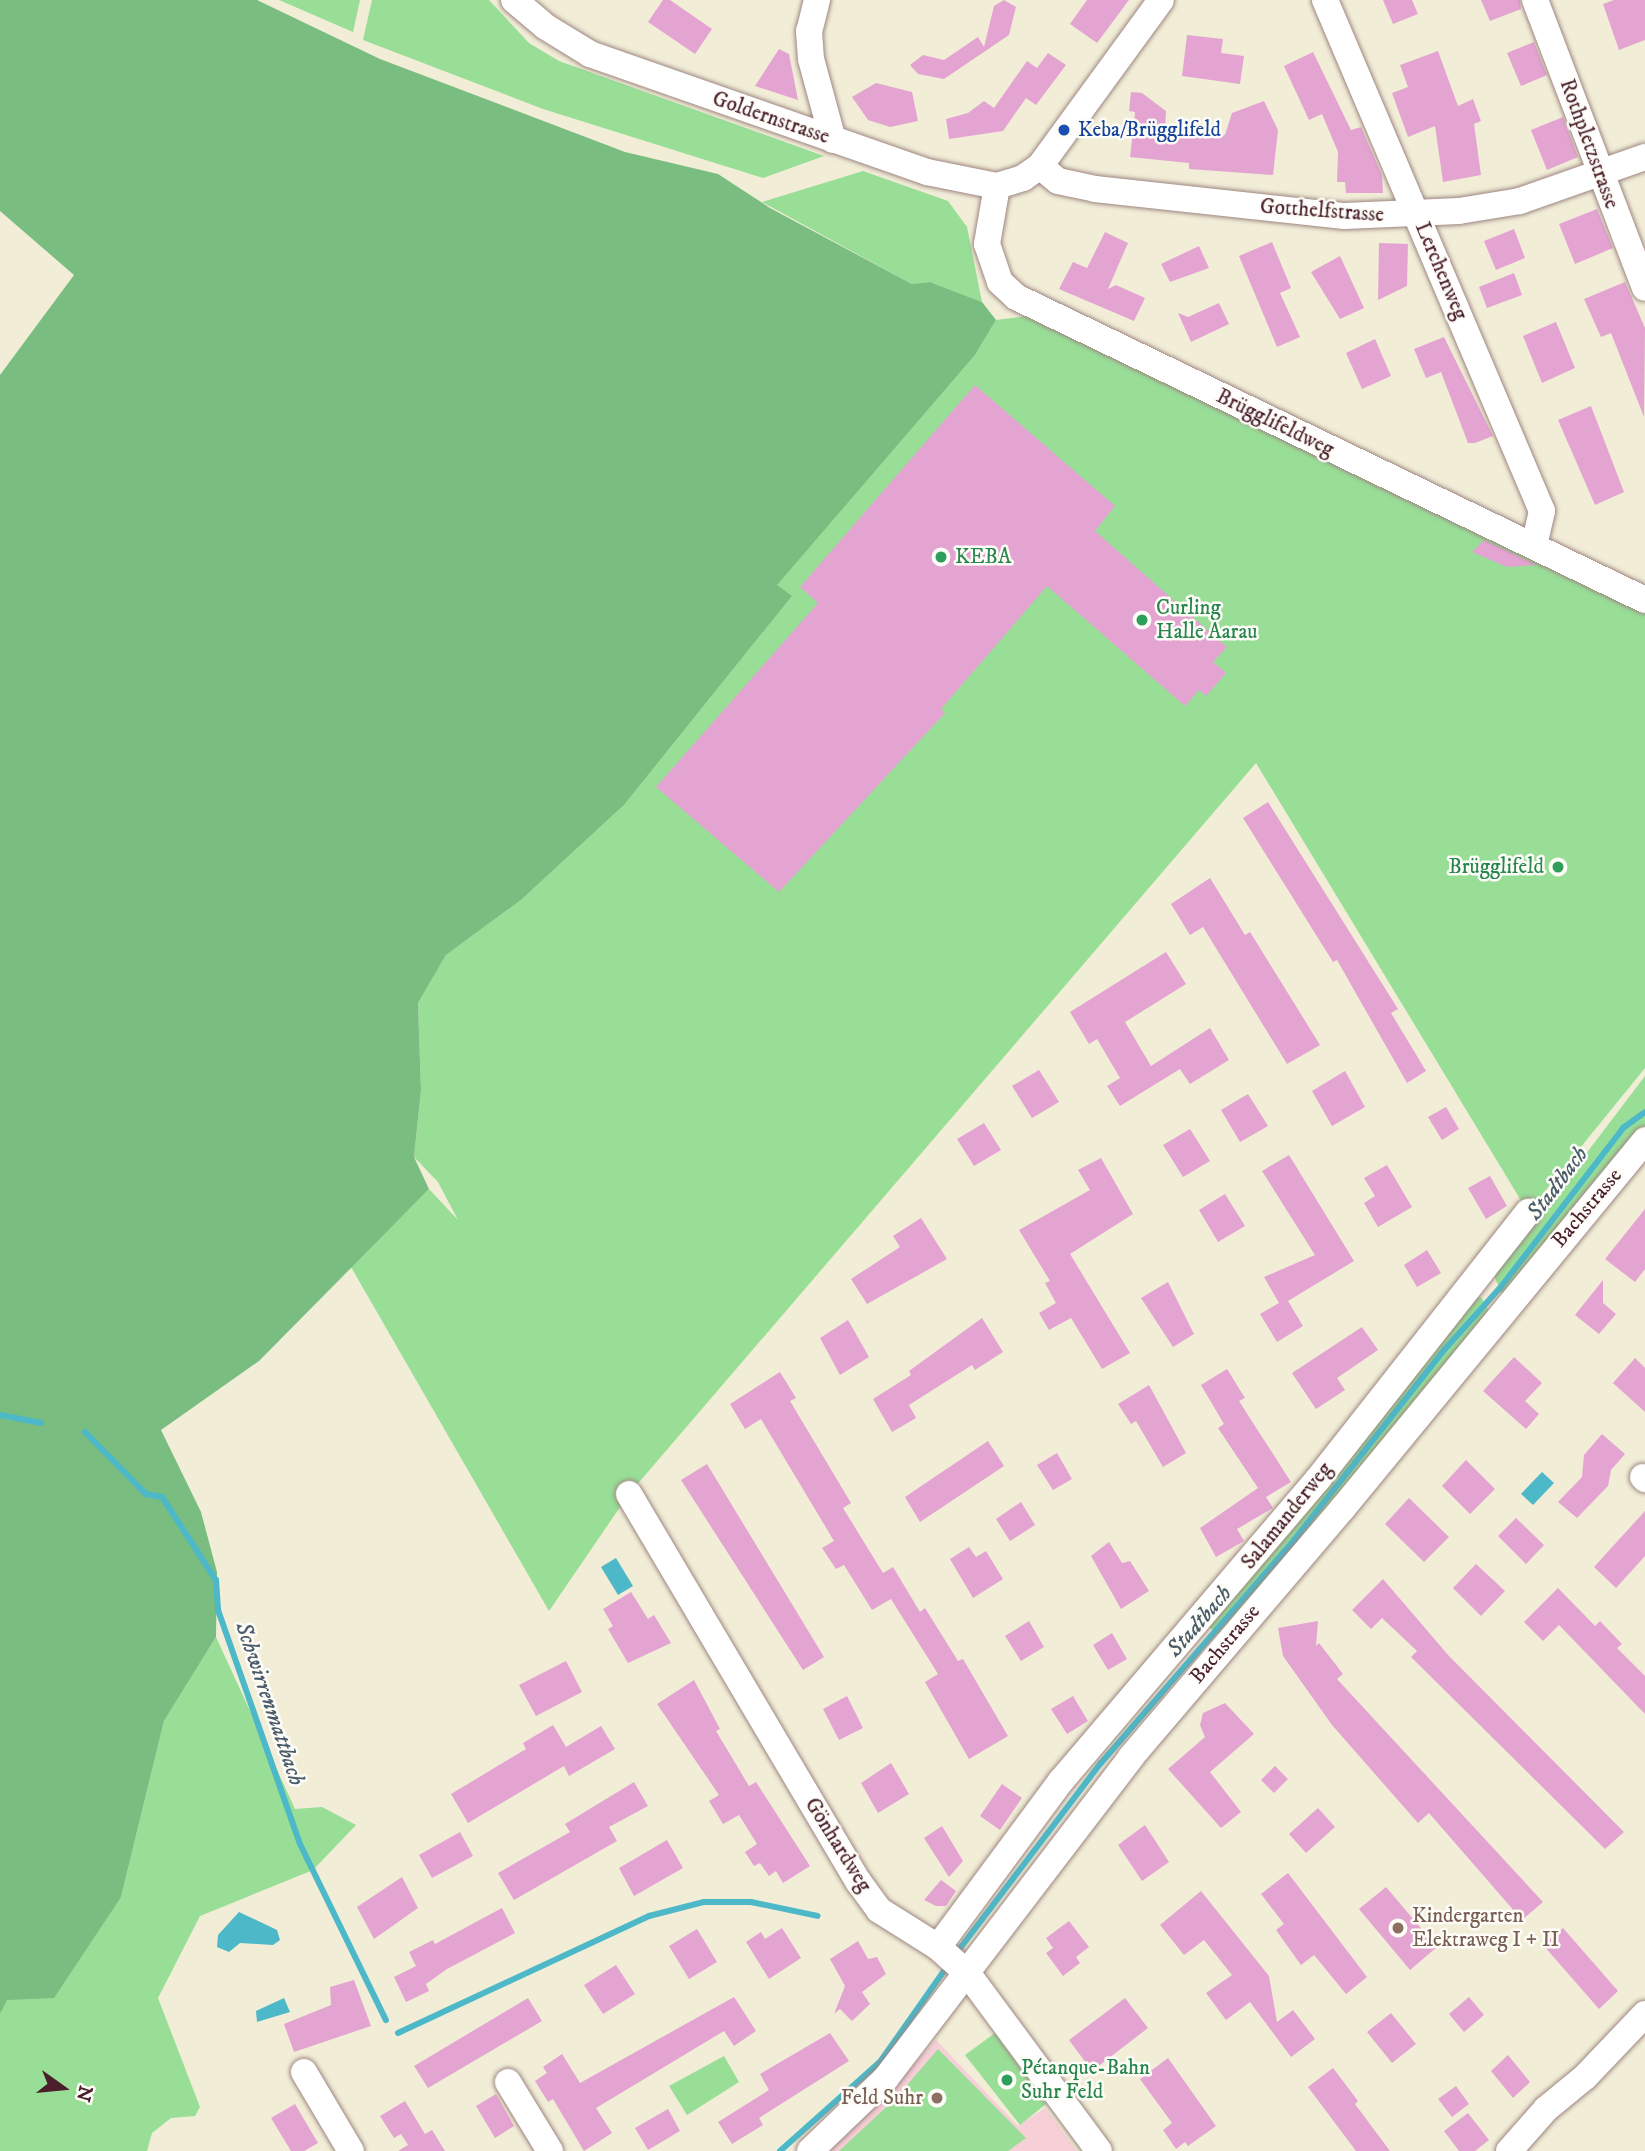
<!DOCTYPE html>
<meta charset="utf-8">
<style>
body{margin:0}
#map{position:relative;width:1645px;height:2151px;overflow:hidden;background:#f1edd7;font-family:"IM FELL DW Pica",serif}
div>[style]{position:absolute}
.built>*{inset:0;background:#f6cfd7}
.green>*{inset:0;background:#98de97}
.forest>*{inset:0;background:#7abd80}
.water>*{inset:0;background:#4cb8c8}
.stream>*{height:6px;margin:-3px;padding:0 3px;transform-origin:3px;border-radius:3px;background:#4cb8c8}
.building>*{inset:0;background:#e4a4d2}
.roads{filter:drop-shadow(0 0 2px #9e8681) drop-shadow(0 0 2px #9e8681)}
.minor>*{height:26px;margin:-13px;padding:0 13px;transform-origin:13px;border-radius:13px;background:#fff}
.dots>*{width:19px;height:19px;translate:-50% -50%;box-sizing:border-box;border:4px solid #fdfcf7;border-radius:50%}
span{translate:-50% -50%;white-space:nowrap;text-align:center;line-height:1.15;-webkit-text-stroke:5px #fdfcf7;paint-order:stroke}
.street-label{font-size:21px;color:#4a1f2b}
.transit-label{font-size:21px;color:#164399}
.left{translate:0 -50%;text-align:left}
.leisure-label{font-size:21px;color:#27864d}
.right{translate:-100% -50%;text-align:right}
.education-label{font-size:21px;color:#785e54}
.water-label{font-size:23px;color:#4b5c6a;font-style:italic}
.north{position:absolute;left:28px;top:2053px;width:70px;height:70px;-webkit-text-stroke:5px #fdfcf7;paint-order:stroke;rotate:105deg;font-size:19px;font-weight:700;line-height:28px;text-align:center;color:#4a1f2b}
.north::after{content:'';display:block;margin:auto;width:24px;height:32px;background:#4a1f2b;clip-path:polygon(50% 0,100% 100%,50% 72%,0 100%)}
</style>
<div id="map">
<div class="built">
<div style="clip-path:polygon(936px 2040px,1018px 2126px,1045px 2108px,1077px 2151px,822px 2151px,894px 2087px)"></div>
</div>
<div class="green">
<div style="clip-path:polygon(279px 0,360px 0,353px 32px)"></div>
<div style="clip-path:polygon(372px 0,489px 0,529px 43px,559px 61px,824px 156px,763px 178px,543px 109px,363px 40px)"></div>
<div style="clip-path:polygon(863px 171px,948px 201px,967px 227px,982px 302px,930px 282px,912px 284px,762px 202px)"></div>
<div style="clip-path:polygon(1045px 314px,1645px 600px,1645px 1068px,1528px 1212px,1256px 763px,629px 1494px,549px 1611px,351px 1267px,429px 1189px,458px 1220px,438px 1182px,414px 1157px,421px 1090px,418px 1003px,446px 955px,521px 900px,624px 805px,791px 597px,776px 585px,975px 355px,996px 320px)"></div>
<div style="clip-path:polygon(1645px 1076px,1645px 1129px,1510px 1293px,1501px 1293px,1494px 1275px)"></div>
<div style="clip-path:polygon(1472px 1297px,1481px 1297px,1491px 1315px,1223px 1637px,1207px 1626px)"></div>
<div style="clip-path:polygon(216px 1637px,295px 1809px,322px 1807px,356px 1825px,313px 1870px,200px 1916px,158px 1998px,200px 2107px,195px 2116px,171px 2118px,152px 2133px,147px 2151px,0 2151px,0 2014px,6px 2000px,121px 1897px,164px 1721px)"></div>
<div style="clip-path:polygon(995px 2033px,1046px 2104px,1020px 2125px,965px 2055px)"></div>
<div style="clip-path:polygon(938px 2049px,1026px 2138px,1008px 2151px,839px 2151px,896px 2098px)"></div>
<div style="clip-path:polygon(724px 2056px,739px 2082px,687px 2115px,669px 2086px)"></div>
</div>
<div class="forest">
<div style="clip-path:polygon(0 0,257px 0,380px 59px,625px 152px,718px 174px,770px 208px,912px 284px,930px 282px,982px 302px,996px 320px,975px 355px,777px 585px,792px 596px,624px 805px,521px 900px,446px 955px,418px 1003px,421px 1090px,414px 1157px,429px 1189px,259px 1361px,161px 1430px,201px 1512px,217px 1572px,216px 1637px,164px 1721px,121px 1897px,54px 1998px,7px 2000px,0 2014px,0 375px,74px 275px,0 211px)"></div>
</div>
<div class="water">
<div style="clip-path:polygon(1542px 1472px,1554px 1483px,1533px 1505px,1521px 1494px)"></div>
<div style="clip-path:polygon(616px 1558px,633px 1586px,618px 1595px,601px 1567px)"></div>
<div style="clip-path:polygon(239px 1912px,277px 1930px,280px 1940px,273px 1945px,240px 1943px,229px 1952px,217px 1947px,218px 1935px)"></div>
<div style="clip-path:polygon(284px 1998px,290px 2012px,257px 2022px,256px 2011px)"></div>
</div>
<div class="stream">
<div style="left:0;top:1415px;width:42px;rotate:11deg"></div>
<div style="left:85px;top:1432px;width:87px;rotate:45.5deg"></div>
<div style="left:146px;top:1494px;width:16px;rotate:11deg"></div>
<div style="left:162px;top:1497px;width:99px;rotate:57deg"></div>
<div style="left:216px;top:1580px;width:30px;rotate:86deg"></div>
<div style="left:218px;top:1610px;width:248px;rotate:70.7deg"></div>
<div style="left:300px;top:1844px;width:196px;rotate:64deg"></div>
<div style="left:955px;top:1955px;width:241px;rotate:-52.8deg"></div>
<div style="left:1101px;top:1763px;width:295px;rotate:-49.1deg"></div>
<div style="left:1294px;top:1540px;width:243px;rotate:-51.7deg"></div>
<div style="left:1445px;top:1349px;width:82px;rotate:-48deg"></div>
<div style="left:1500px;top:1288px;width:202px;rotate:-52.4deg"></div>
<div style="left:1623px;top:1128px;width:27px;rotate:-36deg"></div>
<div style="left:398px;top:2033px;width:277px;rotate:-25deg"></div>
<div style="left:649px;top:1916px;width:57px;rotate:-14.3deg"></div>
<div style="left:704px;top:1902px;width:47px"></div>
<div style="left:751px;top:1902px;width:68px;rotate:11.8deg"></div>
<div style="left:780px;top:2151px;width:134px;rotate:-41.7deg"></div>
<div style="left:880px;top:2062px;width:120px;rotate:-54.9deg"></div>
</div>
<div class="building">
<div style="clip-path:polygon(663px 0,670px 0,712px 29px,695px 54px,648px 22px)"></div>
<div style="clip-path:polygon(1004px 0,1016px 7px,1009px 35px,944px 79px,918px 74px,910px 65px,923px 55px,944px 60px,978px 37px,984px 47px,994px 6px)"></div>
<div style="clip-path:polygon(1087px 0,1129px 0,1097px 43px,1070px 24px)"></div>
<div style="clip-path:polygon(1383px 0,1412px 0,1418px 14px,1393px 24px)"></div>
<div style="clip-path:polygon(1481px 0,1520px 0,1521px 9px,1490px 21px)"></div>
<div style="clip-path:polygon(1614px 0,1645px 0,1645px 40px,1619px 50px,1603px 4px)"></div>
<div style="clip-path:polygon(1187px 35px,1223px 39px,1221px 53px,1244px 56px,1240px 84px,1182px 76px)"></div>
<div style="clip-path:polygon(1534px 42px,1547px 75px,1521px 86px,1507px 53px)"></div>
<div style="clip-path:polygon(779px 49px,789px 54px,798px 100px,755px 86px)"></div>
<div style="clip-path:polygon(1438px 51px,1458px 106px,1473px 99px,1481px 121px,1474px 124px,1481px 175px,1443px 182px,1435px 126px,1408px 137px,1392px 93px,1408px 87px,1400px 65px)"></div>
<div style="clip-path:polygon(1313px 52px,1351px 130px,1361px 127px,1382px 175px,1383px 193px,1346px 193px,1345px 182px,1337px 182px,1338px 152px,1322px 114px,1309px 120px,1284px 66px)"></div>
<div style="clip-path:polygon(1048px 53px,1066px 65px,1036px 105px,1026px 98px,1003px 131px,949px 139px,946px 119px,968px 113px,984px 101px,994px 108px,1027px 61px,1037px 68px)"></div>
<div style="clip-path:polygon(876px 83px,912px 92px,918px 121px,890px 127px,868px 120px,852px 97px)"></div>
<div style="clip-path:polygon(1131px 92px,1142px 93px,1166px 111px,1165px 131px,1225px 135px,1232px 113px,1264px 101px,1278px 130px,1273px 175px,1189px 169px,1189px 163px,1130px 157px,1135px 112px,1129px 111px)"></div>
<div style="clip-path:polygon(1563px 117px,1578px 157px,1547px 170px,1531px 130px)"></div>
<div style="clip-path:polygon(1597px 209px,1613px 248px,1575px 264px,1559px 224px)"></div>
<div style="clip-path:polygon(1514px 229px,1525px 258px,1496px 270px,1484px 241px)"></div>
<div style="clip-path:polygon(1105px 232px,1128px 243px,1108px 289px,1116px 285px,1145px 298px,1134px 321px,1059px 289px,1073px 262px,1087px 268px)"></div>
<div style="clip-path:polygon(1272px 242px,1291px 288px,1280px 293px,1300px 337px,1277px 347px,1239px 256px)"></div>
<div style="clip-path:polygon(1379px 243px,1408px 244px,1407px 286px,1378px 300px)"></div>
<div style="clip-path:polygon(1199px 246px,1209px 268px,1170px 282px,1161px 264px)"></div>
<div style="clip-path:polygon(1340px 256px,1364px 308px,1340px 319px,1311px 272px)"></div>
<div style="clip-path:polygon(1514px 273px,1522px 295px,1487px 308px,1479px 287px)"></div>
<div style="clip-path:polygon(1625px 282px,1645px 328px,1644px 417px,1611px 333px,1601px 337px,1584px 299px)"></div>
<div style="clip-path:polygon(1219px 303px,1229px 324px,1191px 342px,1178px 313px,1188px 317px)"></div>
<div style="clip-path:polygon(1556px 322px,1575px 368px,1542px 383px,1523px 336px)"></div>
<div style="clip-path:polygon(1444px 337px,1493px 436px,1475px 443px,1468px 443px,1441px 372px,1426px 378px,1414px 349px)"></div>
<div style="clip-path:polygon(1375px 339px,1391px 376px,1362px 389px,1346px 353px)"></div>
<div style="clip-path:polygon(975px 385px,1115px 506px,1095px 531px,1227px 647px,1213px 662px,1226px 673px,1206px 696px,1199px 690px,1185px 706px,1047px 586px,941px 709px,945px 713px,779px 892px,656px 787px,818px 603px,800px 587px)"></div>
<div style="clip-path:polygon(1591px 406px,1624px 492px,1595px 505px,1558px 420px)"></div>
<div style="clip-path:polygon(1484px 540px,1537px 565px,1507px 567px,1472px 552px)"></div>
<div style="clip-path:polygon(1268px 802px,1398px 1009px,1391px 1013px,1426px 1071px,1407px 1083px,1337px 960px,1333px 962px,1243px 818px)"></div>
<div style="clip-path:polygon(1210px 878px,1245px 935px,1250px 932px,1320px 1045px,1287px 1064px,1203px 927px,1190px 935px,1171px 904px)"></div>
<div style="clip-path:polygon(1166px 952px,1186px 984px,1125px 1022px,1151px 1066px,1210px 1028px,1229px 1060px,1190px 1084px,1180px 1069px,1120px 1106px,1107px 1086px,1120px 1078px,1097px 1039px,1089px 1044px,1070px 1012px)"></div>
<div style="clip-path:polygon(1039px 1070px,1059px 1102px,1032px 1118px,1012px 1086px)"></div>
<div style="clip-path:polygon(1345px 1071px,1365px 1107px,1332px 1126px,1312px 1091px)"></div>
<div style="clip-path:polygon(1248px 1094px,1268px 1126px,1240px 1142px,1221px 1110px)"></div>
<div style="clip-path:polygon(1446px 1107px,1459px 1129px,1442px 1140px,1428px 1117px)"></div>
<div style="clip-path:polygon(984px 1123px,1001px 1150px,974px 1166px,957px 1139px)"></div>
<div style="clip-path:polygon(1190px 1129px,1210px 1161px,1183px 1177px,1163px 1145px)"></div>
<div style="clip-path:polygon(1289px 1155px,1354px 1261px,1288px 1301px,1303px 1326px,1277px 1342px,1260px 1314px,1279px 1303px,1264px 1277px,1315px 1255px,1262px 1171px)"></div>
<div style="clip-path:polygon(1101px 1158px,1133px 1214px,1070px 1254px,1130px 1353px,1102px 1369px,1071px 1318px,1049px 1330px,1039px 1313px,1056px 1303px,1045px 1283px,1050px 1281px,1019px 1230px,1090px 1190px,1078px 1170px)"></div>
<div style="clip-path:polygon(1387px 1165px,1412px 1207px,1378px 1227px,1364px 1203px,1375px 1196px,1364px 1178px)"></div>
<div style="clip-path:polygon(1490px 1176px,1507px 1206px,1486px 1219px,1468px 1188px)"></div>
<div style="clip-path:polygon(1225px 1194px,1245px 1226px,1218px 1242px,1199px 1210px)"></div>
<div style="clip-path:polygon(1645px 1209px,1645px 1269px,1635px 1282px,1605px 1259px)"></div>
<div style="clip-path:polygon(921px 1218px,947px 1259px,867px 1304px,851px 1279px,900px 1247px,893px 1236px)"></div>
<div style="clip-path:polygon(1427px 1250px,1441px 1273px,1417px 1287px,1404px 1265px)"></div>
<div style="clip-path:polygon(1603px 1280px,1603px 1303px,1616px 1314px,1599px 1334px,1575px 1315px)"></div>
<div style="clip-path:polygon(1168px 1282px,1194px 1334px,1173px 1347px,1141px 1298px)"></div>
<div style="clip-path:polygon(982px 1318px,1003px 1352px,975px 1370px,972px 1365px,909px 1405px,916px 1418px,892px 1432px,873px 1399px,911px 1375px,909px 1371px)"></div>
<div style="clip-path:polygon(848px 1320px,869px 1357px,840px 1375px,820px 1338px)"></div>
<div style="clip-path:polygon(1362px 1327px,1378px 1350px,1337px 1378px,1345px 1390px,1316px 1409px,1292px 1373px)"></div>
<div style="clip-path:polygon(1514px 1357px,1542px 1383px,1525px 1401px,1539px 1414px,1526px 1429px,1483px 1391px)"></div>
<div style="clip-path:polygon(1635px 1358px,1645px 1368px,1645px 1412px,1613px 1383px)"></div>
<div style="clip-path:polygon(1227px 1369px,1245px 1398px,1239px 1401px,1291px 1482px,1266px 1497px,1273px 1508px,1237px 1529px,1244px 1541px,1216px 1557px,1200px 1528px,1258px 1488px,1218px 1428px,1224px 1424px,1201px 1385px)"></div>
<div style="clip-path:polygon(780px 1372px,796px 1398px,790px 1401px,851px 1503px,843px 1508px,883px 1573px,893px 1567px,920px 1612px,925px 1608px,958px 1661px,963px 1659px,1008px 1736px,969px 1759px,925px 1682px,938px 1674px,891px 1599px,872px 1610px,844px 1565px,836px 1569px,822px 1548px,834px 1541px,761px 1419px,745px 1429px,730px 1404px)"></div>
<div style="clip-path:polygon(1149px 1385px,1186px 1453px,1163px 1467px,1136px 1421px,1131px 1424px,1118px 1404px)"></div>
<div style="clip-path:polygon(1602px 1434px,1625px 1454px,1611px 1470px,1608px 1486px,1577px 1518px,1558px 1502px,1582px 1477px,1584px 1455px)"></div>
<div style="clip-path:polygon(988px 1441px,1004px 1466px,920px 1522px,905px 1497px)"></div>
<div style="clip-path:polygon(1057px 1453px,1072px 1479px,1053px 1490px,1037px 1465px)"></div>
<div style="clip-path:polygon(1466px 1460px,1495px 1489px,1470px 1514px,1442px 1486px)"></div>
<div style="clip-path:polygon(707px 1464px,824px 1657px,803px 1670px,681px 1480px)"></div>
<div style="clip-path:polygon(1409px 1498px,1449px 1537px,1424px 1562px,1385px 1524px)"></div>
<div style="clip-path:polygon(1021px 1502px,1035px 1525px,1010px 1541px,996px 1519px)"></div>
<div style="clip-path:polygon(1645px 1511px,1645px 1556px,1616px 1588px,1594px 1567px)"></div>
<div style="clip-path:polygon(1516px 1518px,1544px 1545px,1526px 1564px,1498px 1536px)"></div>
<div style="clip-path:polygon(1109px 1542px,1122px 1563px,1130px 1561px,1149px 1591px,1121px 1609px,1091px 1556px)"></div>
<div style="clip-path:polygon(969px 1547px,976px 1557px,986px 1551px,1003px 1579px,973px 1598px,950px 1559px)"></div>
<div style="clip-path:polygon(1476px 1564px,1505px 1591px,1481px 1616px,1453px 1588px)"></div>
<div style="clip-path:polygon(1383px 1579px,1449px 1656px,1624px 1832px,1605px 1849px,1411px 1657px,1417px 1651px,1382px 1618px,1371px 1629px,1352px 1610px)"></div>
<div style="clip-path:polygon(1558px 1588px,1595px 1626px,1600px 1621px,1622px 1644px,1617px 1648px,1645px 1676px,1645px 1714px,1559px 1625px,1543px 1641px,1524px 1622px)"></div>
<div style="clip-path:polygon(631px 1592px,648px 1619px,654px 1615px,671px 1643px,628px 1663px,608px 1629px,613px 1626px,603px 1609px)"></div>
<div style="clip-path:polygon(1029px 1621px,1044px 1647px,1021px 1661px,1005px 1636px)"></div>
<div style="clip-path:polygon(1318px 1621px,1316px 1646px,1319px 1643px,1343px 1674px,1337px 1679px,1543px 1902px,1522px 1920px,1429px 1813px,1418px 1823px,1332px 1725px,1283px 1656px,1278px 1628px)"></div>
<div style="clip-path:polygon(1112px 1633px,1127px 1659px,1108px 1670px,1093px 1645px)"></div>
<div style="clip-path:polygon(566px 1661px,582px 1692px,536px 1716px,519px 1685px)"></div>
<div style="clip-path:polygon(694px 1680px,720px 1729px,716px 1731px,749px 1786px,756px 1782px,810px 1866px,783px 1883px,776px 1871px,769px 1876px,760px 1863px,754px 1866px,745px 1852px,757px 1844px,739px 1815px,723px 1824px,709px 1801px,719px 1795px,657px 1704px)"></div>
<div style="clip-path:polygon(847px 1696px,863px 1728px,839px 1740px,823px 1709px)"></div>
<div style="clip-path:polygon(1073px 1696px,1088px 1721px,1067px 1734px,1051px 1709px)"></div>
<div style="clip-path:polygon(1225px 1703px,1254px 1734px,1210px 1772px,1241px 1812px,1221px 1828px,1168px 1769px,1205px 1737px,1200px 1725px,1203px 1713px)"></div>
<div style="clip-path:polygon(553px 1725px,566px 1747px,601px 1726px,615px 1749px,569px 1776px,564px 1766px,468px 1823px,451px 1794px,526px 1749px,523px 1743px)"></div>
<div style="clip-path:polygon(891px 1763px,909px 1794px,878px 1813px,861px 1783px)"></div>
<div style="clip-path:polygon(1275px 1766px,1288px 1779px,1274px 1793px,1261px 1780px)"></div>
<div style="clip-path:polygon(634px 1782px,648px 1806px,609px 1827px,617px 1841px,514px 1900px,498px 1873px,570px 1832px,565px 1824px)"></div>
<div style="clip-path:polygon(1002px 1784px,1022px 1798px,1000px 1830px,980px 1816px)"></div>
<div style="clip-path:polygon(1318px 1808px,1335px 1827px,1306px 1853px,1289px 1834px)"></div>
<div style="clip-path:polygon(1145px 1825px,1169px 1862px,1142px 1881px,1118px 1845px)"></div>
<div style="clip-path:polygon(942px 1826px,963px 1861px,949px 1877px,924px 1838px)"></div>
<div style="clip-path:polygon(460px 1832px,473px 1856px,432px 1878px,419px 1855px)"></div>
<div style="clip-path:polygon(667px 1840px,683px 1868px,634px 1896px,619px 1868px)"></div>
<div style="clip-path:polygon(1288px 1873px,1367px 1977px,1346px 1994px,1314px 1955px,1301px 1965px,1276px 1930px,1284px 1924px,1261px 1894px)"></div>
<div style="clip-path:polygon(402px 1877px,418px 1908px,374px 1939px,357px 1907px)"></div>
<div style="clip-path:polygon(941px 1880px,956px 1891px,946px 1906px,936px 1906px,924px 1900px)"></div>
<div style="clip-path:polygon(1386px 1887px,1437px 1947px,1410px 1970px,1359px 1909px)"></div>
<div style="clip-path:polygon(1201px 1891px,1269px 1976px,1277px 2022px,1293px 2010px,1315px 2039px,1291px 2057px,1250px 2002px,1226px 2020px,1206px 1993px,1232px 1975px,1204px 1940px,1184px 1955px,1160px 1925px)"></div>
<div style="clip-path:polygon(502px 1908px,515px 1933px,447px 1969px,426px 1984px,429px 1991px,406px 2002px,394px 1977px,416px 1966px,409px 1952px,433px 1940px,435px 1944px)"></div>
<div style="clip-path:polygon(1069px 1921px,1089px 1947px,1076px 1957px,1080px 1963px,1063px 1976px,1046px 1953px,1053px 1948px,1046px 1938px)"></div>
<div style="clip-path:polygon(782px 1928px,801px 1958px,769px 1979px,746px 1942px,761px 1932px,765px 1939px)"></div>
<div style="clip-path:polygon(1563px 1928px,1618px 1991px,1599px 2009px,1543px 1945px)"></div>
<div style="clip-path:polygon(697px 1929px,717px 1962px,689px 1979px,669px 1946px)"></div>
<div style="clip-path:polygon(858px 1941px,868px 1959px,877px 1957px,886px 1974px,862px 1992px,870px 2004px,852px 2021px,840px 2009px,834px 2014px,845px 1986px,830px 1959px)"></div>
<div style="clip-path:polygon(616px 1965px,635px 1994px,603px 2014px,584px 1985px)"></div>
<div style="clip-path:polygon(354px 1980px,371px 2026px,294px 2052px,284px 2024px,331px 2005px,330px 1987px)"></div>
<div style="clip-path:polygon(734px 1997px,756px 2031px,734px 2046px,724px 2031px,596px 2108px,612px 2133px,584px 2151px,553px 2099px,548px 2102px,535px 2081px,547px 2073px,543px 2067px,562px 2054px,580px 2083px)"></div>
<div style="clip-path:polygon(1469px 1997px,1484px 2015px,1464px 2032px,1449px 2014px)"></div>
<div style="clip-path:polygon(528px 1998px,542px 2021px,428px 2088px,414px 2066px)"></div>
<div style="clip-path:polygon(1125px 1998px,1148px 2028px,1092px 2071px,1069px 2040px)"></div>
<div style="clip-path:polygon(1391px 2013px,1416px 2044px,1392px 2063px,1367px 2032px)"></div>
<div style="clip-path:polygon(830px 2033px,849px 2061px,759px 2118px,763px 2125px,732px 2144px,718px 2122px,769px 2090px,760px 2074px)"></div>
<div style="clip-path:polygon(1508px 2055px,1530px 2082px,1513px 2098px,1491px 2071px)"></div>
<div style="clip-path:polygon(1168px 2058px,1216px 2126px,1188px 2146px,1185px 2142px,1176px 2149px,1163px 2130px,1172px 2123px,1140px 2079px)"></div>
<div style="clip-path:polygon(1333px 2068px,1358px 2101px,1355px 2104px,1390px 2151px,1356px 2151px,1308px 2087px)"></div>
<div style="clip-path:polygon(1456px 2086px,1469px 2104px,1452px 2117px,1438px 2099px)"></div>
<div style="clip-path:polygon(496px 2094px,514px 2126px,495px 2138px,476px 2106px)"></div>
<div style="clip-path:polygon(405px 2101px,425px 2134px,432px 2130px,445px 2151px,398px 2151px,408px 2145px,401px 2134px,394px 2138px,380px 2116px)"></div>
<div style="clip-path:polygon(295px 2104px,318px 2143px,304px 2151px,291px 2151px,271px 2118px)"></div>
<div style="clip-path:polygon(668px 2109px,680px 2131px,648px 2150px,635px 2128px)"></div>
<div style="clip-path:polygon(1468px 2113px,1489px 2140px,1475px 2151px,1459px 2151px,1444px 2131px)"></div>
</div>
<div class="roads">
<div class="minor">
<div style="left:514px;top:0;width:42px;rotate:40.2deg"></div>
<div style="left:546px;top:27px;width:52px;rotate:31.5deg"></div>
<div style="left:590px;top:54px;width:357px;rotate:19.3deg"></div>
<div style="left:927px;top:172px;width:71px;rotate:11.3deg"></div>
<div style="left:997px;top:186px;width:27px;rotate:-17deg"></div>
<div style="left:1023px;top:178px;width:21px;rotate:-35deg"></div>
<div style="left:1040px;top:166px;width:205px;rotate:-53.9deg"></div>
<div style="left:817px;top:0;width:32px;rotate:104deg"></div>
<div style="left:809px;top:31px;width:28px;rotate:86deg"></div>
<div style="left:811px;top:59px;width:84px;rotate:74.8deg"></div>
<div style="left:1325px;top:0;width:555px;rotate:66.99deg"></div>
<div style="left:1542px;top:511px;width:35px;rotate:103deg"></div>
<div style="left:1535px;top:0;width:308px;rotate:69.1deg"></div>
<div style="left:1040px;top:166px;width:23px;rotate:40deg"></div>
<div style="left:1058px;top:181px;width:38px;rotate:12deg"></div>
<div style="left:1095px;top:189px;width:251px;rotate:6.2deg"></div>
<div style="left:1345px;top:216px;width:114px;rotate:-2.5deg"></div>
<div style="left:1459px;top:211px;width:62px;rotate:-9.3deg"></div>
<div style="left:1520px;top:201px;width:133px;rotate:-19.4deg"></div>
<div style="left:997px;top:186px;width:59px;rotate:99.8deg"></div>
<div style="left:987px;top:244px;width:40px;rotate:71.1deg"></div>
<div style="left:1000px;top:282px;width:22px;rotate:43deg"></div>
<div style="left:1016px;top:297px;width:698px;rotate:25.72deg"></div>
<div style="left:1643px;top:1477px;width:3px;rotate:45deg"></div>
<div style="left:629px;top:1494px;width:450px;rotate:59.4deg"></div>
<div style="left:858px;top:1881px;width:36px;rotate:54deg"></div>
<div style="left:879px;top:1910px;width:70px;rotate:32.1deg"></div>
<div style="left:938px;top:1947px;width:40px;rotate:42deg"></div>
<div style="left:968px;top:1974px;width:220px;rotate:53.5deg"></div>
<div style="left:938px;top:1947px;width:207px;rotate:-53.5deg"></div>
<div style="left:1061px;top:1781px;width:397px;rotate:-49.6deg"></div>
<div style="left:1318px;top:1479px;width:340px;rotate:-51.8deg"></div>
<div style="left:304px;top:2072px;width:92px;rotate:59.3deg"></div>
<div style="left:508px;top:2082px;width:81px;rotate:58.7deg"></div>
<div style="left:810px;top:2151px;width:105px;rotate:-43.8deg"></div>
<div style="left:886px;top:2078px;width:404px;rotate:-52.6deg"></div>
<div style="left:1131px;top:1757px;width:327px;rotate:-49.6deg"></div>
<div style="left:1343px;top:1508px;width:476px;rotate:-50.6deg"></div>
<div style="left:1509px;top:2151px;width:56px;rotate:-48.6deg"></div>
<div style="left:1546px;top:2109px;width:50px;rotate:-39.4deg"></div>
<div style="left:1585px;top:2077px;width:87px;rotate:-46.4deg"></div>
</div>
</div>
<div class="dots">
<div style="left:1064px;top:130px;background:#1a4fb4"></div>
<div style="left:941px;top:557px;background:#2e9e5b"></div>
<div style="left:1142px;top:620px;background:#2e9e5b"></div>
<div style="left:1558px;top:867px;background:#2e9e5b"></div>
<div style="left:1398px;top:1928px;background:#8d6e63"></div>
<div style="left:1007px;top:2080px;background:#2e9e5b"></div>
<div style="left:937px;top:2098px;background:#8d6e63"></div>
</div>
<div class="street-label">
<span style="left:771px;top:118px;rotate:19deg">Goldernstrasse</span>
<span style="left:1589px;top:144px;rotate:70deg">Rothpletzstrasse</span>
<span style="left:1322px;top:211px;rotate:4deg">Gotthelfstrasse</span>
<span style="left:1441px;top:271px;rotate:67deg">Lerchenweg</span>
<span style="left:1275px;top:423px;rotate:26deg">Brügglifeldweg</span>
<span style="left:1587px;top:1208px;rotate:-50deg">Bachstrasse</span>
<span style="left:1287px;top:1516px;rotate:-51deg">Salamanderweg</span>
<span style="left:1225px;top:1644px;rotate:-50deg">Bachstrasse</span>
<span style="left:838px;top:1845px;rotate:58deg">Gönhardweg</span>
</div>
<div class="transit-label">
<span class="left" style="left:1078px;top:130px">Keba/Brügglifeld</span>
</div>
<div class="leisure-label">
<span class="left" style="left:955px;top:557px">KEBA</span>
<span class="left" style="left:1156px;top:620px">Curling<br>Halle Aarau</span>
<span class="right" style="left:1544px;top:867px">Brügglifeld</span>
<span class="left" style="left:1021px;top:2080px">Pétanque-Bahn<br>Suhr Feld</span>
</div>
<div class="education-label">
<span class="left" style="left:1412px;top:1928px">Kindergarten<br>Elektraweg I + II</span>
<span class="right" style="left:923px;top:2098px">Feld Suhr</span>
</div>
<div class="water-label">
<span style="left:1558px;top:1184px;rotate:-53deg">Stadtbach</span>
<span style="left:1200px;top:1622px;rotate:-49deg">Stadtbach</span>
<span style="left:269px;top:1704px;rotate:71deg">Schwirrenmattbach</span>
</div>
<div class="north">N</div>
</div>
